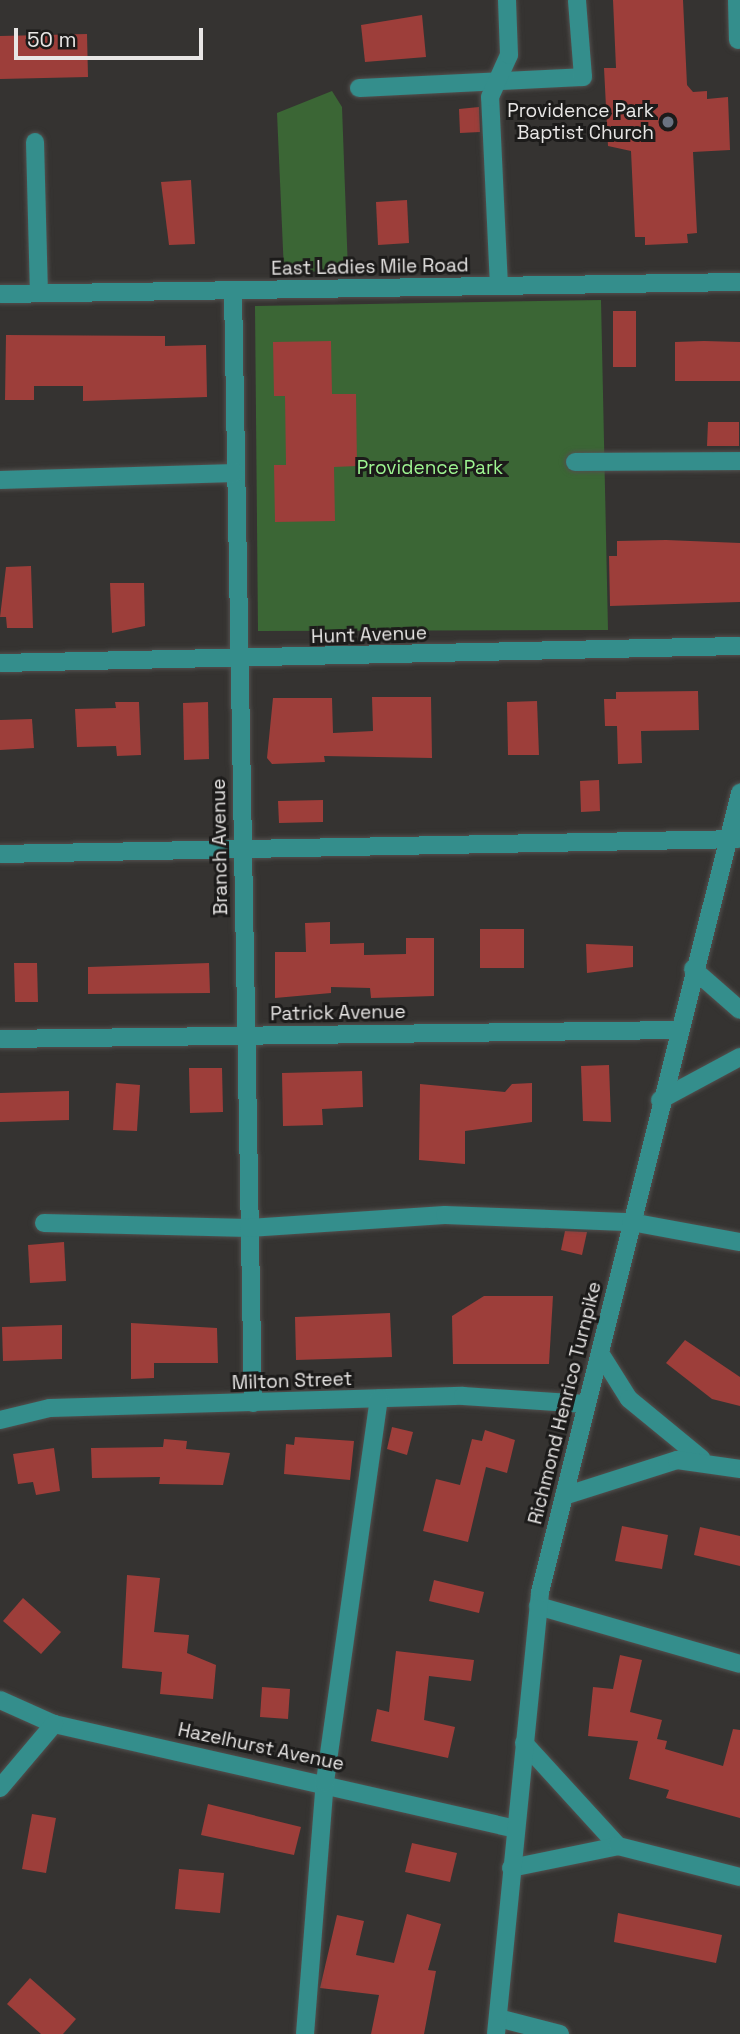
<!DOCTYPE html>
<style>
body{margin:0}
#map{position:relative;width:740px;height:2034px;overflow:hidden;background:#353331;font-family:"Space Grotesk",sans-serif}
div>[style]{position:absolute}
.green>*{inset:0;background:#3b6635}
.building>*{inset:0;background:#9d3e3a}
.roads{filter:drop-shadow(0 0 2px #52504e) drop-shadow(0 0 2px #52504e)}
.minor>*{height:18px;margin:-9px;padding:0 9px;transform-origin:9px;border-radius:9px;background:#348e8c}
.dots>*{width:19px;height:19px;translate:-50% -50%;box-sizing:border-box;border:4px solid #1c1b1a;border-radius:50%}
span{translate:-50% -50%;white-space:nowrap;text-align:center;line-height:1.15;-webkit-text-stroke:6px #1c1b1a;paint-order:stroke}
.poi-label{font-size:19px;color:#e8e6e5}
.right{translate:-100% -50%;text-align:right}
.street-label{font-size:19px;color:#e8e6e5}
.park-label{font-size:19px;color:#9ef591}
.scale{position:absolute;left:14px;top:28px;width:189px;height:32px;box-sizing:border-box;border:4px solid #e8e6e5;border-top:0;padding-left:9px;font-size:21px;line-height:24px;white-space:nowrap;color:#e8e6e5;-webkit-text-stroke:5px #1c1b1a;paint-order:stroke}
</style>
<div id="map">
<div class="green">
<div style="clip-path:polygon(332px 91px,342px 107px,348px 271px,284px 272px,277px 113px)"></div>
<div style="clip-path:polygon(601px 300px,608px 630px,258px 631px,255px 306px)"></div>
</div>
<div class="building">
<div style="clip-path:polygon(613px 0,683px 0,687px 85px,693px 92px,707px 91px,707px 99px,728px 97px,730px 150px,693px 152px,697px 233px,687px 234px,688px 243px,645px 245px,645px 237px,635px 237px,631px 151px,608px 146px,604px 68px,616px 68px)"></div>
<div style="clip-path:polygon(422px 15px,426px 57px,365px 62px,361px 25px)"></div>
<div style="clip-path:polygon(87px 34px,88px 77px,0 79px,0 36px)"></div>
<div style="clip-path:polygon(479px 107px,480px 132px,460px 133px,459px 109px)"></div>
<div style="clip-path:polygon(191px 180px,195px 244px,169px 245px,161px 182px)"></div>
<div style="clip-path:polygon(407px 200px,409px 243px,378px 245px,376px 202px)"></div>
<div style="clip-path:polygon(613px 311px,636px 311px,636px 367px,613px 367px)"></div>
<div style="clip-path:polygon(6px 335px,165px 336px,165px 346px,206px 345px,207px 397px,83px 401px,83px 386px,34px 386px,34px 400px,5px 400px)"></div>
<div style="clip-path:polygon(331px 341px,332px 394px,356px 394px,357px 466px,334px 467px,335px 521px,275px 522px,274px 465px,286px 465px,285px 396px,274px 396px,273px 342px)"></div>
<div style="clip-path:polygon(704px 341px,740px 342px,740px 381px,675px 381px,675px 342px)"></div>
<div style="clip-path:polygon(708px 422px,739px 422px,739px 446px,707px 446px)"></div>
<div style="clip-path:polygon(666px 540px,740px 543px,740px 602px,610px 606px,609px 556px,617px 556px,617px 541px)"></div>
<div style="clip-path:polygon(31px 566px,33px 628px,7px 628px,6px 617px,0 617px,6px 567px)"></div>
<div style="clip-path:polygon(110px 583px,144px 583px,145px 626px,112px 633px)"></div>
<div style="clip-path:polygon(698px 691px,699px 730px,641px 731px,642px 763px,618px 764px,617px 726px,605px 726px,604px 699px,616px 699px,616px 692px)"></div>
<div style="clip-path:polygon(372px 697px,431px 697px,432px 758px,324px 756px,325px 762px,272px 764px,267px 758px,273px 698px,332px 698px,333px 733px,373px 731px)"></div>
<div style="clip-path:polygon(537px 701px,539px 755px,508px 755px,507px 702px)"></div>
<div style="clip-path:polygon(115px 702px,139px 702px,141px 755px,117px 756px,116px 746px,77px 747px,75px 709px,116px 708px)"></div>
<div style="clip-path:polygon(208px 702px,209px 759px,184px 760px,183px 703px)"></div>
<div style="clip-path:polygon(32px 719px,34px 748px,0 750px,0 720px)"></div>
<div style="clip-path:polygon(599px 780px,600px 811px,581px 812px,580px 781px)"></div>
<div style="clip-path:polygon(323px 800px,323px 822px,279px 823px,278px 801px)"></div>
<div style="clip-path:polygon(330px 922px,330px 944px,364px 943px,364px 955px,406px 954px,406px 938px,434px 938px,434px 996px,371px 998px,370px 988px,331px 987px,331px 993px,275px 998px,275px 952px,306px 952px,305px 923px)"></div>
<div style="clip-path:polygon(480px 929px,524px 929px,524px 968px,480px 968px)"></div>
<div style="clip-path:polygon(586px 944px,633px 946px,633px 967px,587px 973px)"></div>
<div style="clip-path:polygon(14px 963px,37px 963px,38px 1002px,15px 1002px)"></div>
<div style="clip-path:polygon(209px 963px,210px 993px,88px 994px,88px 967px)"></div>
<div style="clip-path:polygon(609px 1065px,611px 1122px,583px 1121px,581px 1066px)"></div>
<div style="clip-path:polygon(189px 1068px,222px 1068px,223px 1112px,190px 1113px)"></div>
<div style="clip-path:polygon(362px 1071px,363px 1107px,322px 1109px,323px 1125px,283px 1126px,282px 1073px)"></div>
<div style="clip-path:polygon(116px 1083px,140px 1085px,137px 1131px,113px 1130px)"></div>
<div style="clip-path:polygon(532px 1083px,532px 1122px,465px 1131px,465px 1164px,419px 1160px,420px 1084px,505px 1092px,512px 1084px)"></div>
<div style="clip-path:polygon(69px 1091px,69px 1120px,0 1122px,0 1093px)"></div>
<div style="clip-path:polygon(565px 1231px,587px 1232px,582px 1255px,561px 1250px)"></div>
<div style="clip-path:polygon(64px 1242px,66px 1281px,30px 1283px,28px 1245px)"></div>
<div style="clip-path:polygon(484px 1296px,553px 1296px,549px 1364px,453px 1364px,452px 1316px)"></div>
<div style="clip-path:polygon(390px 1313px,392px 1357px,296px 1360px,295px 1317px)"></div>
<div style="clip-path:polygon(131px 1323px,217px 1328px,218px 1363px,154px 1363px,154px 1378px,131px 1379px)"></div>
<div style="clip-path:polygon(62px 1325px,62px 1359px,3px 1361px,2px 1327px)"></div>
<div style="clip-path:polygon(685px 1340px,740px 1377px,740px 1406px,712px 1399px,666px 1363px)"></div>
<div style="clip-path:polygon(392px 1427px,413px 1432px,407px 1455px,387px 1449px)"></div>
<div style="clip-path:polygon(485px 1430px,515px 1440px,507px 1473px,486px 1467px,468px 1542px,423px 1531px,436px 1479px,460px 1485px,472px 1439px,482px 1441px)"></div>
<div style="clip-path:polygon(295px 1437px,354px 1441px,350px 1480px,284px 1474px,286px 1444px,294px 1445px)"></div>
<div style="clip-path:polygon(164px 1439px,187px 1441px,186px 1449px,230px 1453px,223px 1485px,159px 1484px,160px 1477px,92px 1478px,91px 1448px,163px 1447px)"></div>
<div style="clip-path:polygon(54px 1448px,60px 1491px,36px 1495px,33px 1482px,18px 1484px,13px 1454px)"></div>
<div style="clip-path:polygon(622px 1526px,668px 1535px,662px 1569px,615px 1561px)"></div>
<div style="clip-path:polygon(700px 1527px,740px 1536px,740px 1566px,694px 1555px)"></div>
<div style="clip-path:polygon(127px 1575px,160px 1578px,154px 1632px,189px 1635px,187px 1653px,216px 1665px,213px 1699px,160px 1694px,162px 1672px,122px 1668px)"></div>
<div style="clip-path:polygon(434px 1580px,484px 1592px,479px 1613px,429px 1601px)"></div>
<div style="clip-path:polygon(23px 1598px,61px 1632px,41px 1654px,3px 1621px)"></div>
<div style="clip-path:polygon(396px 1651px,474px 1660px,471px 1681px,429px 1676px,424px 1720px,455px 1727px,448px 1758px,371px 1741px,377px 1709px,389px 1712px)"></div>
<div style="clip-path:polygon(620px 1655px,642px 1660px,630px 1712px,662px 1720px,657px 1739px,667px 1741px,665px 1749px,723px 1766px,733px 1729px,740px 1730px,740px 1818px,666px 1798px,669px 1790px,629px 1779px,638px 1741px,588px 1736px,593px 1687px,613px 1689px)"></div>
<div style="clip-path:polygon(262px 1687px,290px 1689px,288px 1719px,260px 1717px)"></div>
<div style="clip-path:polygon(208px 1804px,301px 1827px,294px 1855px,201px 1835px)"></div>
<div style="clip-path:polygon(32px 1814px,56px 1818px,46px 1873px,22px 1869px)"></div>
<div style="clip-path:polygon(412px 1843px,457px 1853px,450px 1882px,405px 1872px)"></div>
<div style="clip-path:polygon(179px 1869px,224px 1873px,220px 1913px,175px 1909px)"></div>
<div style="clip-path:polygon(618px 1913px,722px 1935px,716px 1963px,614px 1942px)"></div>
<div style="clip-path:polygon(407px 1914px,441px 1924px,428px 1970px,436px 1971px,424px 2034px,371px 2034px,379px 1995px,320px 1988px,337px 1915px,364px 1921px,356px 1955px,394px 1963px)"></div>
<div style="clip-path:polygon(30px 1978px,76px 2019px,63px 2034px,41px 2034px,7px 2004px)"></div>
</div>
<div class="roads">
<div class="minor">
<div style="left:737px;top:0;width:40px;rotate:88.6deg"></div>
<div style="left:359px;top:88px;width:224px;rotate:-2.8deg"></div>
<div style="left:583px;top:77px;width:77px;rotate:-94.5deg"></div>
<div style="left:35px;top:142px;width:151px;rotate:88.5deg"></div>
<div style="left:499px;top:286px;width:189px;rotate:-92.7deg"></div>
<div style="left:490px;top:97px;width:46px;rotate:-65.7deg"></div>
<div style="left:509px;top:55px;width:55px;rotate:-92.1deg"></div>
<div style="left:233px;top:291px;width:1112px;rotate:88.97deg"></div>
<div style="left:0;top:294px;width:740px;rotate:-0.93deg"></div>
<div style="left:575px;top:462px;width:165px;rotate:-0.3deg"></div>
<div style="left:0;top:480px;width:235px;rotate:-1.7deg"></div>
<div style="left:0;top:663px;width:740px;rotate:-1.32deg"></div>
<div style="left:0;top:854px;width:738px;rotate:-1.16deg"></div>
<div style="left:693px;top:969px;width:62px;rotate:41.1deg"></div>
<div style="left:0;top:1039px;width:677px;rotate:-0.76deg"></div>
<div style="left:660px;top:1100px;width:91px;rotate:-28.3deg"></div>
<div style="left:44px;top:1223px;width:205px;rotate:1.4deg"></div>
<div style="left:249px;top:1228px;width:196px;rotate:-3.8deg"></div>
<div style="left:445px;top:1215px;width:186px;rotate:2.2deg"></div>
<div style="left:631px;top:1222px;width:111px;rotate:10.4deg"></div>
<div style="left:600px;top:1353px;width:54px;rotate:57.8deg"></div>
<div style="left:629px;top:1399px;width:94px;rotate:39.4deg"></div>
<div style="left:0;top:1420px;width:51px;rotate:-13.5deg"></div>
<div style="left:50px;top:1408px;width:413px;rotate:-1.7deg"></div>
<div style="left:463px;top:1396px;width:123px;rotate:3.7deg"></div>
<div style="left:564px;top:1496px;width:119px;rotate:-17.7deg"></div>
<div style="left:677px;top:1460px;width:64px;rotate:8.1deg"></div>
<div style="left:538px;top:1606px;width:210px;rotate:16deg"></div>
<div style="left:0;top:1700px;width:59px;rotate:24deg"></div>
<div style="left:54px;top:1724px;width:473px;rotate:12.8deg"></div>
<div style="left:524px;top:1743px;width:139px;rotate:47.6deg"></div>
<div style="left:0;top:1788px;width:84px;rotate:-49.8deg"></div>
<div style="left:511px;top:1868px;width:109px;rotate:-11.6deg"></div>
<div style="left:618px;top:1846px;width:126px;rotate:14.3deg"></div>
<div style="left:498px;top:2018px;width:64px;rotate:14.5deg"></div>
<div style="left:305px;top:2034px;width:253px;rotate:-85.5deg"></div>
<div style="left:325px;top:1782px;width:387px;rotate:-82deg"></div>
<div style="left:496px;top:2034px;width:444px;rotate:-84.3deg"></div>
<div style="left:540px;top:1592px;width:824px;rotate:-75.95deg"></div>
</div>
</div>
<div class="dots">
<div style="left:668px;top:122px;background:#6b7280"></div>
</div>
<div class="poi-label">
<span class="right" style="left:654px;top:122px">Providence Park<br>Baptist Church</span>
</div>
<div class="street-label">
<span style="left:370px;top:267px;rotate:-1deg">East Ladies Mile Road</span>
<span style="left:369px;top:635px;rotate:-2deg">Hunt Avenue</span>
<span style="left:220px;top:847px;rotate:-91deg">Branch Avenue</span>
<span style="left:338px;top:1013px;rotate:-1deg">Patrick Avenue</span>
<span style="left:292px;top:1381px;rotate:-2deg">Milton Street</span>
<span style="left:565px;top:1403px;rotate:-76deg">Richmond Henrico Turnpike</span>
<span style="left:261px;top:1747px;rotate:12deg">Hazelhurst Avenue</span>
</div>
<div class="park-label">
<span style="left:430px;top:468px">Providence Park</span>
</div>
<div class="scale">50 m</div>
</div>
